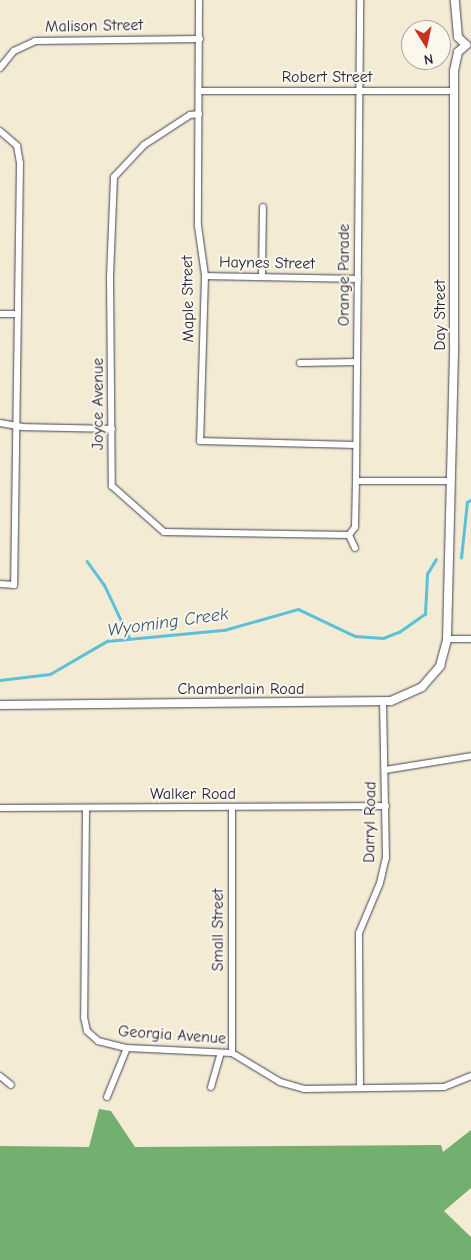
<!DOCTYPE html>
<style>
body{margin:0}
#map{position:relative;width:471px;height:1260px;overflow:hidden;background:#f4ebd4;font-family:"Comic Neue",sans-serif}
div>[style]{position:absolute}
.forest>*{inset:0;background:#73af6f}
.stream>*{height:2.5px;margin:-1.25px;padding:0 1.25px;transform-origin:1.25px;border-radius:1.25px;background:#5ac1d7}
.roads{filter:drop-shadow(0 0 1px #424052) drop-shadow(0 0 1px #424052)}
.minor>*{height:6px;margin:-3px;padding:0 3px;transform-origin:3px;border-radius:3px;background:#fff}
.tertiary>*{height:8px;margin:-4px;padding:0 4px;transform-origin:4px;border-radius:4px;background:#fff}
span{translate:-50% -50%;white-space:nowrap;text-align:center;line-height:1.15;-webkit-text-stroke:4px #fbf7ec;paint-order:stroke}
.street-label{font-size:16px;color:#22223b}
.water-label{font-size:18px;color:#365a72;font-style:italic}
.north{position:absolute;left:401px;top:20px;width:50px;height:50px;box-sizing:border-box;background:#fbf7ec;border:1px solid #a4a2a5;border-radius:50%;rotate:170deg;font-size:14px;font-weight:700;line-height:20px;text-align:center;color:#22223b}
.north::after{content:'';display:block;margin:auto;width:18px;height:22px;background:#c8321e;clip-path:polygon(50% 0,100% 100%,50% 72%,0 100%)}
</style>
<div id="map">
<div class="forest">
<div style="clip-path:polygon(99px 1109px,111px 1111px,135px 1147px,441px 1145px,443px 1152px,471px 1130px,471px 1188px,444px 1211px,471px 1237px,471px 1260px,0 1260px,0 1146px,89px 1147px)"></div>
</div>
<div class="stream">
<div style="left:461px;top:558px;width:56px;rotate:-83.9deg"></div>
<div style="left:467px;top:502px;width:4px;rotate:-27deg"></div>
<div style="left:87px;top:561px;width:29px;rotate:54deg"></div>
<div style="left:104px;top:584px;width:59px;rotate:64.7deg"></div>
<div style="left:0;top:680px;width:50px;rotate:-6.8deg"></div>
<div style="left:50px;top:674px;width:66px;rotate:-30.1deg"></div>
<div style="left:107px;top:641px;width:118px;rotate:-5.4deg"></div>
<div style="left:224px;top:630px;width:77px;rotate:-15.8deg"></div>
<div style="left:298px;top:609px;width:63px;rotate:25.3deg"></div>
<div style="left:355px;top:636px;width:28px;rotate:4deg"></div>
<div style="left:383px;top:638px;width:17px;rotate:-21deg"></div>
<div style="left:399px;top:632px;width:32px;rotate:-35deg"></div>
<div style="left:425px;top:614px;width:40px;rotate:-87.1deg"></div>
<div style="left:427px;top:574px;width:17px;rotate:-59deg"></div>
</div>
<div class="roads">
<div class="minor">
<div style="left:199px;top:0;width:226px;rotate:90.3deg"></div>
<div style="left:198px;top:226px;width:50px;rotate:82deg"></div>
<div style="left:205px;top:276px;width:165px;rotate:91.7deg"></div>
<div style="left:200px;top:441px;width:156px;rotate:1.5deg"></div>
<div style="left:0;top:68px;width:22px;rotate:-51deg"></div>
<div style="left:14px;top:51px;width:23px;rotate:-25deg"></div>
<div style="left:35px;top:41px;width:165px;rotate:-0.7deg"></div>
<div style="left:199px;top:91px;width:255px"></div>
<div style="left:199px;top:114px;width:9px;rotate:174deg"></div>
<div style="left:190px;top:115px;width:55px;rotate:146.9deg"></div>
<div style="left:144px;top:145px;width:44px;rotate:133.2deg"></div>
<div style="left:114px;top:177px;width:100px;rotate:92.3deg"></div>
<div style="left:110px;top:277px;width:209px;rotate:89.5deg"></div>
<div style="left:112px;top:486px;width:69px;rotate:41.5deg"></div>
<div style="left:164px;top:532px;width:185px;rotate:0.9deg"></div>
<div style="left:0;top:131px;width:23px;rotate:41deg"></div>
<div style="left:17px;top:146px;width:17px;rotate:80deg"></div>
<div style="left:20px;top:163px;width:422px;rotate:90.8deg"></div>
<div style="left:14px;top:585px;width:14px;rotate:-176deg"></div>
<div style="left:205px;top:276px;width:153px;rotate:1.1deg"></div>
<div style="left:262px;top:276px;width:69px;rotate:-89.2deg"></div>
<div style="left:0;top:314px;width:18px"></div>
<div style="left:300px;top:363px;width:57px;rotate:-1deg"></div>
<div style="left:0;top:423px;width:22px;rotate:10deg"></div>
<div style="left:22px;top:427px;width:90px;rotate:1.3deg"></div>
<div style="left:356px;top:481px;width:94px"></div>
<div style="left:355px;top:548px;width:14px;rotate:-115deg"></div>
<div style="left:349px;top:535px;width:10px;rotate:-53deg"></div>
<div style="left:355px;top:527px;width:46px;rotate:-88.8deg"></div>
<div style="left:356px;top:481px;width:481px;rotate:-89.5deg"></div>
<div style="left:447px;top:639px;width:24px"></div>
<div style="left:385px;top:770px;width:87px;rotate:-9.2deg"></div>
<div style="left:0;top:808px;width:386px;rotate:-0.3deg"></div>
<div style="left:86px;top:808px;width:209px;rotate:90.5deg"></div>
<div style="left:84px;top:1017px;width:14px;rotate:78deg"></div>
<div style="left:87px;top:1031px;width:15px;rotate:42deg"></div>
<div style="left:98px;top:1041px;width:30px;rotate:14deg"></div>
<div style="left:127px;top:1048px;width:105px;rotate:2.7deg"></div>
<div style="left:232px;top:1053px;width:56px;rotate:31.1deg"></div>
<div style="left:280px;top:1082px;width:25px;rotate:16deg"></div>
<div style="left:304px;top:1089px;width:140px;rotate:-0.8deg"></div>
<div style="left:444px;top:1087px;width:29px;rotate:-22deg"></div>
<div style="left:232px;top:1053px;width:245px;rotate:-90deg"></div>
<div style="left:0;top:1076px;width:14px;rotate:39deg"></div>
<div style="left:211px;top:1087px;width:35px;rotate:-74deg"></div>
<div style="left:360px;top:1088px;width:155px;rotate:-90.4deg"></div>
<div style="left:359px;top:933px;width:54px;rotate:-67.2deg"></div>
<div style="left:380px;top:883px;width:26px;rotate:-77deg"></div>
<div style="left:386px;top:858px;width:157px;rotate:-91.1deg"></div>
<div style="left:107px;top:1097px;width:53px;rotate:-67.8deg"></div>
</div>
<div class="tertiary">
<div style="left:0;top:705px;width:391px;rotate:-0.6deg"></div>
<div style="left:391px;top:701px;width:34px;rotate:-24deg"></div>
<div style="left:422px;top:687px;width:28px;rotate:-49deg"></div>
<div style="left:440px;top:666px;width:28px;rotate:-75deg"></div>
<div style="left:447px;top:639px;width:296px;rotate:-88.6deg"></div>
<div style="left:454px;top:343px;width:272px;rotate:-90deg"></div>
<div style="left:454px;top:71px;width:19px;rotate:-78deg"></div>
<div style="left:458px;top:52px;width:11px;rotate:-41deg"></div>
<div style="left:466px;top:45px;width:11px;rotate:-135deg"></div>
<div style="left:458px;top:37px;width:37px;rotate:-95deg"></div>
</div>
</div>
<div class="street-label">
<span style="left:94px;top:26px;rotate:-1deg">Malison Street</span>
<span style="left:327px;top:77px">Robert Street</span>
<span style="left:267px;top:263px;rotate:1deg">Haynes Street</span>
<span style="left:344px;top:275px;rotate:-90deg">Orange Parade</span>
<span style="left:188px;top:299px;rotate:-91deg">Maple Street</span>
<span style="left:440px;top:315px;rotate:-90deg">Day Street</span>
<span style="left:98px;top:404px;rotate:-90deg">Joyce Avenue</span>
<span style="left:241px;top:689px">Chamberlain Road</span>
<span style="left:193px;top:794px">Walker Road</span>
<span style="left:370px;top:822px;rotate:-89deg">Darryl Road</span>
<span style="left:218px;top:930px;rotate:-90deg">Small Street</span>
<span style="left:172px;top:1035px;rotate:4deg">Georgia Avenue</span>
</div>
<div class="water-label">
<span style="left:168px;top:623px;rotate:-8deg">Wyoming Creek</span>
</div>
<div class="north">N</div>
</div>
